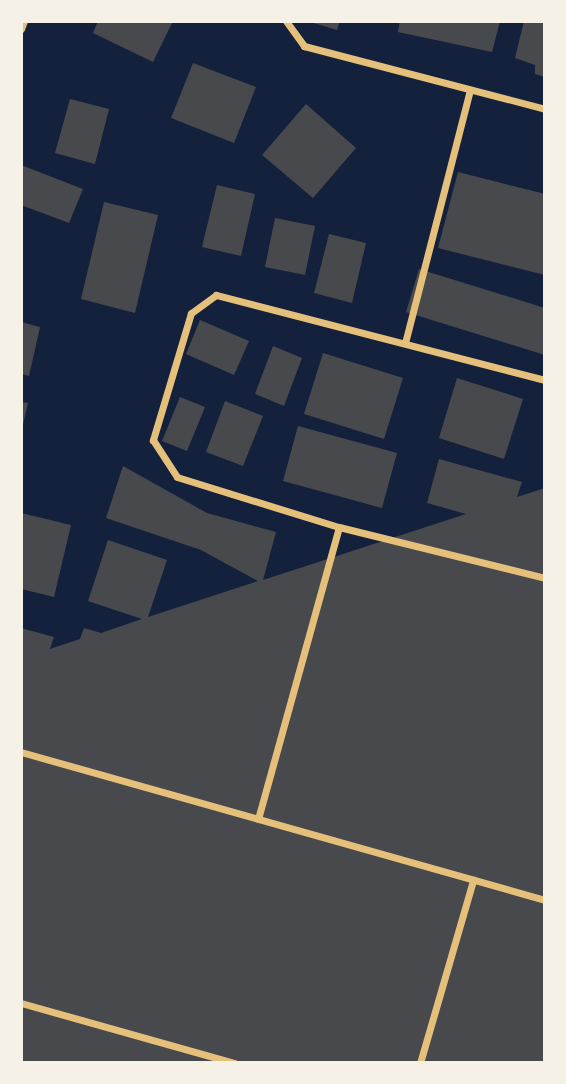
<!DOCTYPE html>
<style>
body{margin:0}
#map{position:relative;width:566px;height:1084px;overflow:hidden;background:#14213d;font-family:Literata,serif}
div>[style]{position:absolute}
.building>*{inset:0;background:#48494c}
.minor>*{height:7px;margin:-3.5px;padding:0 3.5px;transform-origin:3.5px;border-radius:3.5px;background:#e5c07b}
span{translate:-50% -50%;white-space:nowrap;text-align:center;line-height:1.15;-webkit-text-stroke:5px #f6f1e7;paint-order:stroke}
.frame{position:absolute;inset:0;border:23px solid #f6f1e7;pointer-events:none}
</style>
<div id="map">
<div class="building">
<div style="clip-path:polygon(98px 21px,173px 21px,153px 62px,93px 33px)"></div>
<div style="clip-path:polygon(307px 21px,340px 21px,337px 30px)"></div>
<div style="clip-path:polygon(400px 21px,500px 21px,492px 52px,398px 32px)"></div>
<div style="clip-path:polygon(524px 21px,545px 21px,545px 77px,535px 74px,535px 65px,515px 58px)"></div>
<div style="clip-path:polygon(193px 63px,256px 87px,234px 143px,171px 118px)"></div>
<div style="clip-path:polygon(70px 99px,109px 109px,95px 164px,55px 153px)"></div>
<div style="clip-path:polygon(306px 104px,356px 148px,313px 198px,262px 155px)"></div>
<div style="clip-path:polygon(21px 165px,83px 189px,69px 223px,21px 205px)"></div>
<div style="clip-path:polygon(458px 172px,545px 194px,545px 275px,438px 248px)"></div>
<div style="clip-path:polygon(217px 185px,255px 194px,241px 256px,202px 247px)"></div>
<div style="clip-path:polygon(104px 202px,158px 215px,135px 313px,81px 299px)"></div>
<div style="clip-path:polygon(275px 218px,315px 226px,305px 275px,265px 267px)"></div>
<div style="clip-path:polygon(329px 234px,366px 243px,352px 303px,314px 293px)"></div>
<div style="clip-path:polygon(419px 269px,545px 308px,545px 355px,406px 312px)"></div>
<div style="clip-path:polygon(200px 320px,249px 341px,234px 375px,186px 354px)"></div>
<div style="clip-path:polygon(21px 322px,40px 327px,29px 376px,21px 374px)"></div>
<div style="clip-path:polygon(273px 346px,302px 358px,284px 406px,255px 394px)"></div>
<div style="clip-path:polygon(323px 353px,403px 378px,384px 439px,304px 414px)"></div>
<div style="clip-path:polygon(457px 378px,523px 399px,504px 459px,439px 438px)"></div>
<div style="clip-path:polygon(180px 397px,205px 407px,187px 451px,162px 441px)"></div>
<div style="clip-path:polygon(225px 401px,263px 416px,243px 466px,206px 452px)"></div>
<div style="clip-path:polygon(21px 402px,28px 403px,22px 429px,21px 429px)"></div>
<div style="clip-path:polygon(298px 426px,397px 453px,382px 508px,283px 481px)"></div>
<div style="clip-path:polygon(439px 459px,522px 482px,517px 497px,545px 488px,545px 1063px,21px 1063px,21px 628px,54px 637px,50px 649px,80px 639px,84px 628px,101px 633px,142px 619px,88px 601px,108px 540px,167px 560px,148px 617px,258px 581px,201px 550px,106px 518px,123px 466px,207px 513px,276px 532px,263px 580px,466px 514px,427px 503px)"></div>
<div style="clip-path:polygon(21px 513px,71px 525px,54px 597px,21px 589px)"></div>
</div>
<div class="minor">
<div style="left:286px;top:21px;width:31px;rotate:54deg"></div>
<div style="left:304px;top:46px;width:249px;rotate:14.6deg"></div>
<div style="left:21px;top:29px;width:9px;rotate:-69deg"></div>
<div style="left:405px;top:343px;width:261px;rotate:-75.6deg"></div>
<div style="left:545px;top:380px;width:340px;rotate:-165.5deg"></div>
<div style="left:216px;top:295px;width:31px;rotate:144deg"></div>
<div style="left:191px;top:313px;width:133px;rotate:106.7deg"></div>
<div style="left:153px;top:440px;width:44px;rotate:57deg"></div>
<div style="left:177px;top:477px;width:170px;rotate:17.2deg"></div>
<div style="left:339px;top:527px;width:212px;rotate:13.9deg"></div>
<div style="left:21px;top:752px;width:544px;rotate:15.77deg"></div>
<div style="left:258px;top:819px;width:303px;rotate:-74.5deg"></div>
<div style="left:21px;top:1003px;width:222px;rotate:15.7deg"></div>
<div style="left:420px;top:1063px;width:191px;rotate:-73.8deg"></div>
</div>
<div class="frame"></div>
</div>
